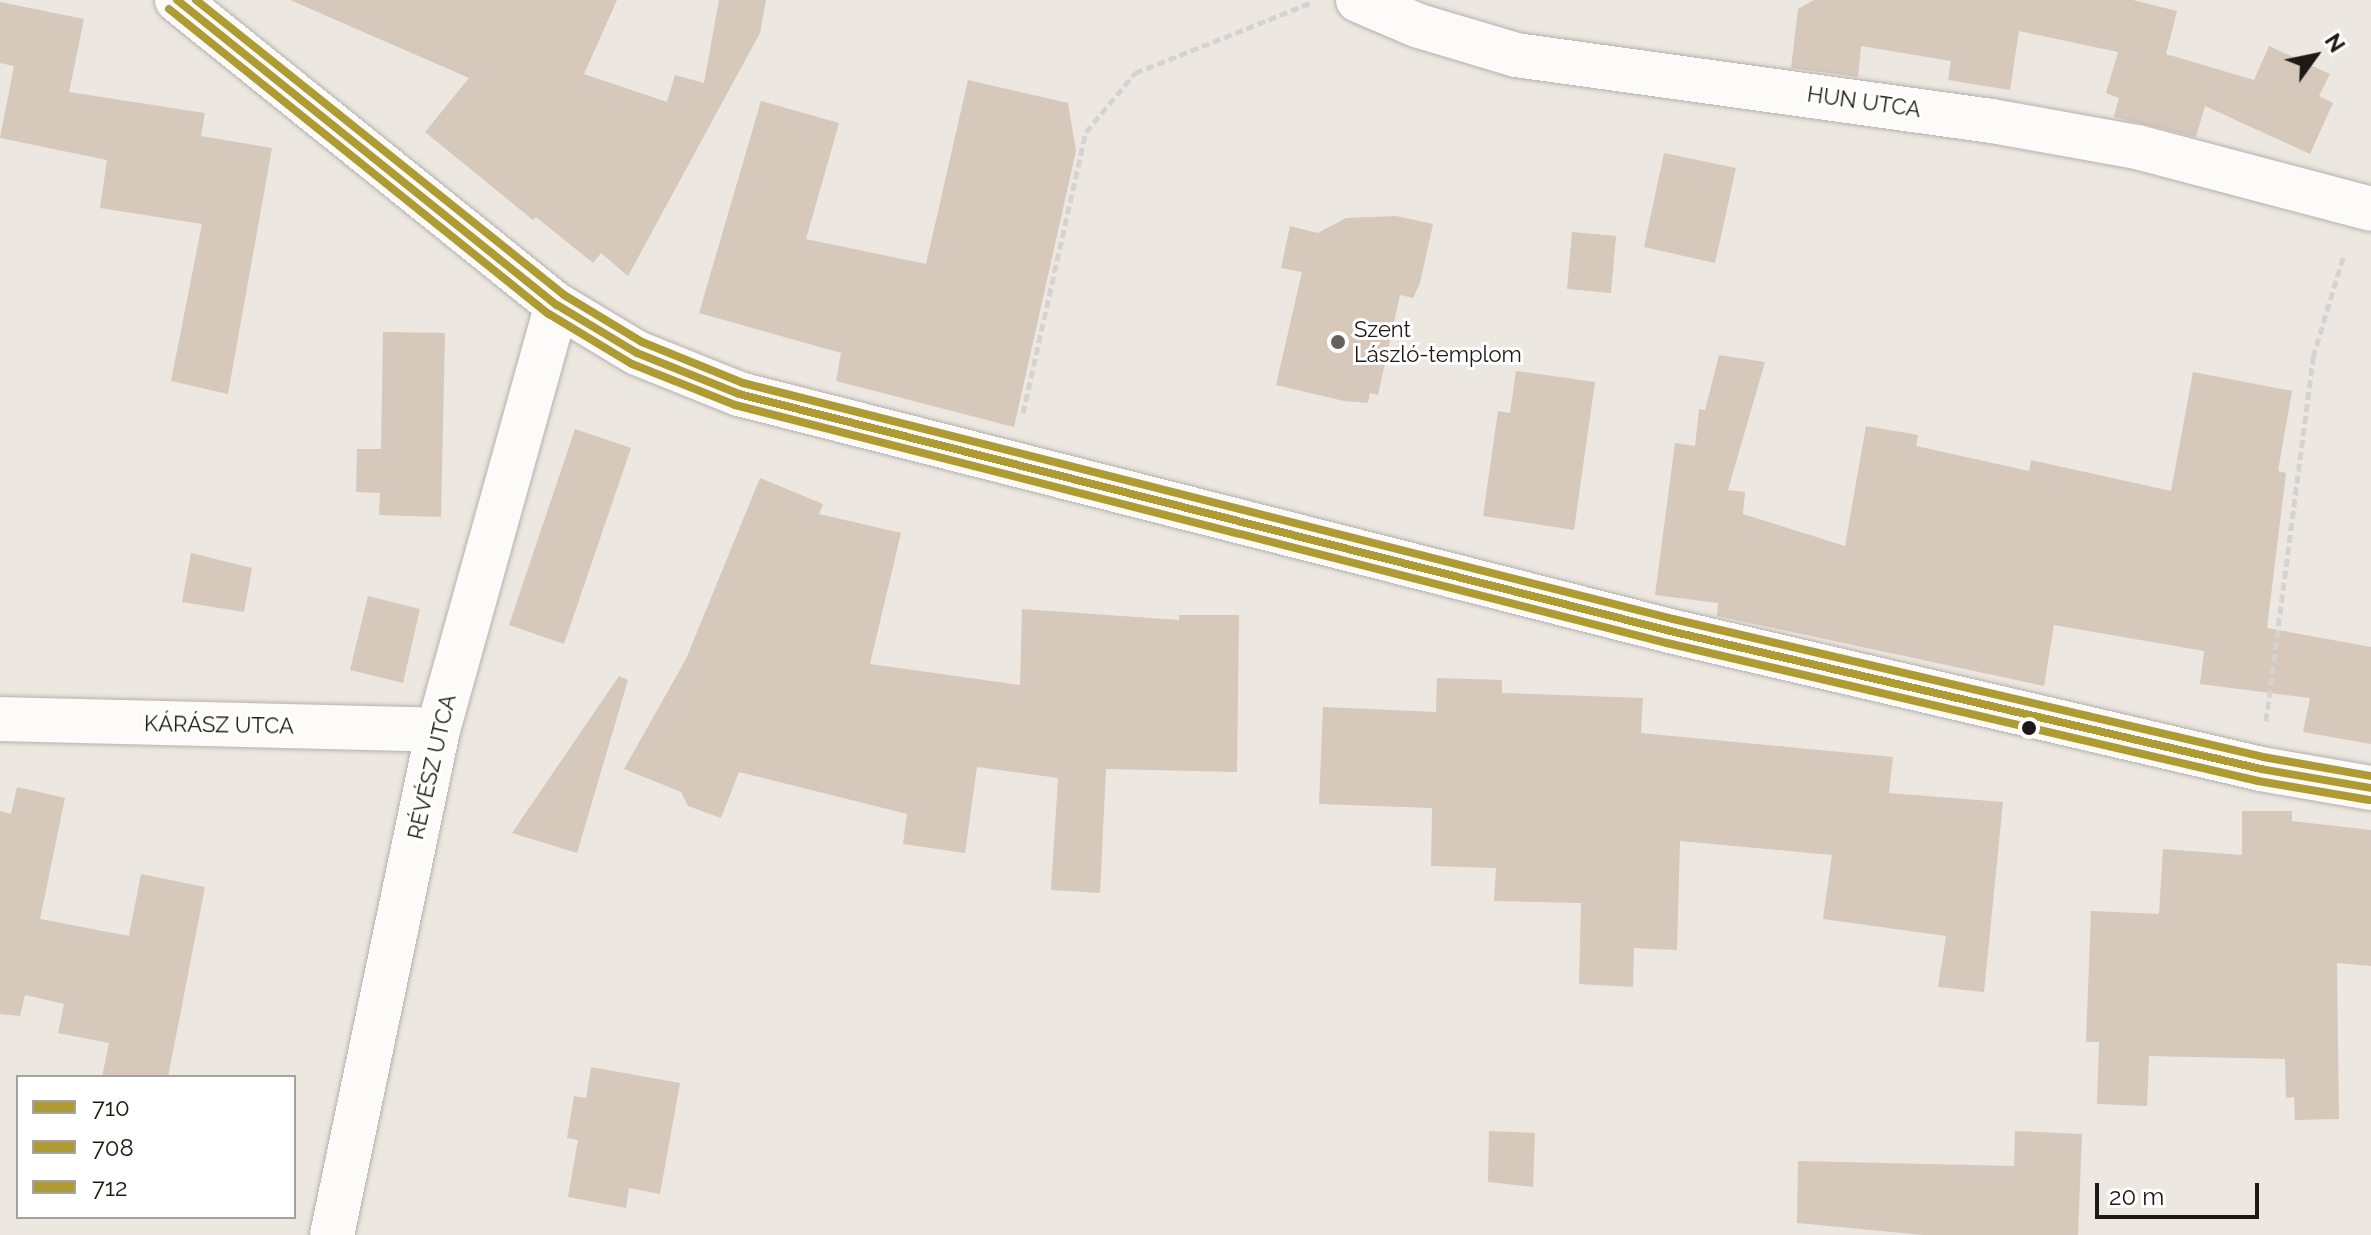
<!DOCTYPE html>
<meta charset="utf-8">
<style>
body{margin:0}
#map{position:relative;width:2371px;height:1235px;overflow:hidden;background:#ede7e1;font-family:Raleway,sans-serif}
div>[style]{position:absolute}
.building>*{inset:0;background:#d6c8ba}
.path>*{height:5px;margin-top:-2.5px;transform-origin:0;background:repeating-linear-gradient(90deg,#d5d3d2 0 8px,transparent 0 12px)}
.roads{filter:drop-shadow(0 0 2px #b5b1ad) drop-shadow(0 0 2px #b5b1ad)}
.minor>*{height:44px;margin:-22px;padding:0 22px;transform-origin:22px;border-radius:22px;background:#fcfbfa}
.bus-1>*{height:8px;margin:-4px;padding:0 4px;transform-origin:4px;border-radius:4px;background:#ae9b33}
.bus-2>*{height:8px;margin:-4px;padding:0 4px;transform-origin:4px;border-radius:4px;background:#ae9b33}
.bus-3>*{height:8px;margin:-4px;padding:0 4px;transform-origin:4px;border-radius:4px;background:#ae9b33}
.dots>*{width:22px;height:22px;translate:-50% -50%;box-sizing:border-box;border:4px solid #fff;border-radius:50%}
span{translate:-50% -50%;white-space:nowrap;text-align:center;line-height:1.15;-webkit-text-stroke:6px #fff;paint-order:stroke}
.street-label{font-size:22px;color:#1e1916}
.poi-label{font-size:22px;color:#1e1916}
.left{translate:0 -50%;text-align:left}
.legend{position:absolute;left:16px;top:1075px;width:280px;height:144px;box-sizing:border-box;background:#fff;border:2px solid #a5a3a2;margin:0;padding:10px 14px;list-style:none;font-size:24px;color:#1e1916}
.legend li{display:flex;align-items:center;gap:16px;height:40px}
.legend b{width:40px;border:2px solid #a5a3a2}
.north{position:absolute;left:2275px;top:16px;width:80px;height:80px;-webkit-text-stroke:6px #fff;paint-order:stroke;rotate:57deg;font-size:22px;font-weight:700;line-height:32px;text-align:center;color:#1e1916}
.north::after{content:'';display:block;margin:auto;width:28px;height:36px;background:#1e1916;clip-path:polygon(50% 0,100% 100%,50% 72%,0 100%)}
.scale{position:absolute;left:2095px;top:1183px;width:164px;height:36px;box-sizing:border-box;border:4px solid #1e1916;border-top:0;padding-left:10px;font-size:24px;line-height:28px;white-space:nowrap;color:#1e1916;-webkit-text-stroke:6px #fff;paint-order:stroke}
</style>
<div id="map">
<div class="building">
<div style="clip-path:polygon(290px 0,617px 0,584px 74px,667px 102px,675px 75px,704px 83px,719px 0,766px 0,760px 33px,628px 276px,601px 253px,593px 263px,536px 217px,533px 220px,425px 132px,469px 78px)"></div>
<div style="clip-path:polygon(1814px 0,2133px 0,2177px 11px,2166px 54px,2254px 80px,2269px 46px,2330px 74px,2319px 96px,2333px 103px,2310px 154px,2205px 106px,2196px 137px,2114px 117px,2119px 98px,2106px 93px,2118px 52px,2019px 31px,2010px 90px,1948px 80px,1951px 61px,1861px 46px,1858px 77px,1791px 68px,1798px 9px)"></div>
<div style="clip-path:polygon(0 2px,84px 19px,69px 92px,205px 113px,201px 136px,272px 148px,228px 394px,171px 381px,202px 224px,100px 208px,107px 160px,0 138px,14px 66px,0 63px)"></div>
<div style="clip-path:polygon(968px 80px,1068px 103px,1076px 151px,1014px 427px,836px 381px,841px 353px,699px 313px,761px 101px,839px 123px,806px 239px,926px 264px)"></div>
<div style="clip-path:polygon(1664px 153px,1736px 168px,1715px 263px,1644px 247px)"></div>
<div style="clip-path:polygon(1396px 216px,1433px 224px,1420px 283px,1413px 298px,1400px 295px,1378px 395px,1370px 393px,1368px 403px,1344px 401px,1276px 385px,1302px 272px,1281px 268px,1290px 226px,1318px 233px,1346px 218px)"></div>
<div style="clip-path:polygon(1572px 232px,1616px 236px,1611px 293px,1567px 289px)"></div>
<div style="clip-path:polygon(383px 332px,445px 333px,441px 517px,379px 515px,380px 493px,356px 492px,357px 449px,381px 449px)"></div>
<div style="clip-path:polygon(1719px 355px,1765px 362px,1728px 490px,1745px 492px,1743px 514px,1845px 546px,1866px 426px,1918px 435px,1916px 446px,2029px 471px,2031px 460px,2171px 491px,2193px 372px,2292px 391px,2278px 471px,2286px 473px,2267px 628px,2371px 647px,2371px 744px,2303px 732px,2310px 698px,2200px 684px,2204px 651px,2054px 625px,2044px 686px,1717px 616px,1718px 603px,1655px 595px,1675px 443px,1695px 446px,1699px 409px,1705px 410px)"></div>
<div style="clip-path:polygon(1516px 371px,1595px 382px,1574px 530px,1483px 516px,1498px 411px,1510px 413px)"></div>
<div style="clip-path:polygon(575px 429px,631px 448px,564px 644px,509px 625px)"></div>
<div style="clip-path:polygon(760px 478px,823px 504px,819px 514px,901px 533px,870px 664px,1020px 685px,1022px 609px,1179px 620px,1179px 615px,1239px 615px,1237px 772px,1106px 769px,1100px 893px,1051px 890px,1058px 778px,977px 767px,965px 853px,903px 844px,907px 814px,739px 772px,721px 818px,688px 806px,681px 792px,624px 769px,686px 659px)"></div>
<div style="clip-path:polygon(191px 553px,252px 568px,244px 612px,182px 602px)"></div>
<div style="clip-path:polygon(368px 596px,420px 609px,403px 683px,350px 670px)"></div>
<div style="clip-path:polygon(619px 676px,628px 680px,577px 853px,512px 833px)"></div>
<div style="clip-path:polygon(1437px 678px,1502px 680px,1502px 693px,1643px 698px,1641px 733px,1893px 757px,1889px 793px,2003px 802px,1984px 992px,1938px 987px,1946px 936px,1823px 919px,1832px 855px,1680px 841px,1677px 950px,1634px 948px,1633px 987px,1579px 984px,1581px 903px,1494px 901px,1496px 868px,1431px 866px,1432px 808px,1319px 804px,1323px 707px,1436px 712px)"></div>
<div style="clip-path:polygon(17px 787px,65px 798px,40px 919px,129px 936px,141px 874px,205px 887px,168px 1077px,102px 1077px,109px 1043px,58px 1033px,64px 1004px,25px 995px,20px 1016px,0 1014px,0 811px,11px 814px)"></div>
<div style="clip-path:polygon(2242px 811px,2292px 811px,2292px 821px,2371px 830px,2371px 966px,2337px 963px,2339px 1119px,2295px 1120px,2294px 1097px,2286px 1098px,2285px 1059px,2149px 1056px,2147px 1106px,2097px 1104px,2099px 1042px,2086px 1042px,2091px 911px,2159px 914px,2163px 849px,2242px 855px)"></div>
<div style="clip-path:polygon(591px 1067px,680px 1083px,660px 1194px,629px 1188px,626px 1208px,568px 1197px,578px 1140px,567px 1138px,574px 1096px,586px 1098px)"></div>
<div style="clip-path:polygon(1489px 1131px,1535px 1133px,1533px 1187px,1488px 1182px)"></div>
<div style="clip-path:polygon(2015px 1131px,2082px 1134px,2078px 1235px,1924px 1235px,1797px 1223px,1798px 1161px,2014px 1166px)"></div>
</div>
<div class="path">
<div style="left:1023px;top:413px;width:288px;rotate:-77.4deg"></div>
<div style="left:1086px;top:132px;width:77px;rotate:-50.3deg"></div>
<div style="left:1135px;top:73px;width:188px;rotate:-21.8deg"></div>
<div style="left:2266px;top:721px;width:367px;rotate:-82.6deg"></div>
<div style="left:2313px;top:357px;width:108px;rotate:-73.2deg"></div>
</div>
<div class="roads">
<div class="minor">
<div style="left:177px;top:0;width:487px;rotate:38.8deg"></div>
<div style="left:557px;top:305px;width:93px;rotate:31deg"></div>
<div style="left:637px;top:353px;width:110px;rotate:21.9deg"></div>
<div style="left:739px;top:394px;width:961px;rotate:14.28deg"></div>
<div style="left:1670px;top:631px;width:607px;rotate:13.14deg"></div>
<div style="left:2261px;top:769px;width:112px;rotate:9.8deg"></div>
<div style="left:1358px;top:0;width:66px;rotate:23.1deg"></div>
<div style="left:1419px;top:26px;width:101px;rotate:16.6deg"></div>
<div style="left:1516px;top:55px;width:481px;rotate:7.9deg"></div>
<div style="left:1992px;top:121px;width:147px;rotate:10.2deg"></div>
<div style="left:2137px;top:147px;width:242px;rotate:14.8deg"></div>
<div style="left:0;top:719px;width:438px;rotate:1.4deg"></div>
<div style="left:332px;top:1235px;width:516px;rotate:-78.15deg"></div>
<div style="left:438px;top:730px;width:441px;rotate:-74.4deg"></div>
</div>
</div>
<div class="bus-1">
<div style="left:177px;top:0;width:487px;rotate:38.8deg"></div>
<div style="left:557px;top:305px;width:93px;rotate:31deg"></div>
<div style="left:637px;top:353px;width:110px;rotate:21.9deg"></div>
<div style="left:739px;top:394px;width:961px;rotate:14.28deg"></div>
<div style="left:1670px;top:631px;width:607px;rotate:13.14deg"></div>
<div style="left:2261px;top:769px;width:112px;rotate:9.8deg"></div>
</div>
<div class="bus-2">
<div style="left:169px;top:9px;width:487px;rotate:38.8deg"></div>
<div style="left:549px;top:314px;width:97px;rotate:31.1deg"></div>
<div style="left:632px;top:364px;width:111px;rotate:21.7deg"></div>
<div style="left:735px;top:405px;width:962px;rotate:14.33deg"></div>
<div style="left:1667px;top:643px;width:607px;rotate:13.14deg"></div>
<div style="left:2258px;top:781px;width:113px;rotate:9.7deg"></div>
</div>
<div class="bus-3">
<div style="left:196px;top:0;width:472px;rotate:38.7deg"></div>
<div style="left:564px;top:295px;width:91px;rotate:31.1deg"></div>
<div style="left:642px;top:342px;width:109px;rotate:22.1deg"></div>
<div style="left:743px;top:383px;width:959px;rotate:14.24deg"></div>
<div style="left:1673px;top:619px;width:606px;rotate:13.16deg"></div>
<div style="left:2263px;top:757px;width:110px;rotate:10deg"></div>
</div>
<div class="dots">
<div style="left:1338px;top:342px;background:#66615d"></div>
<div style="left:2029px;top:728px;background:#1e1916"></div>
</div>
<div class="street-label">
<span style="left:1864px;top:102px;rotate:8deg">HUN UTCA</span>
<span style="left:219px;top:725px;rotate:1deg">KÁRÁSZ UTCA</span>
<span style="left:432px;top:767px;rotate:-77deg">RÉVÉSZ UTCA</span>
</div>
<div class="poi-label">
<span class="left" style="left:1354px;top:342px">Szent<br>László-templom</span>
</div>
<ul class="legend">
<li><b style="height:10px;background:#ae9b33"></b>710</li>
<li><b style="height:10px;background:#ae9b33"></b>708</li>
<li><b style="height:10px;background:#ae9b33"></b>712</li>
</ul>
<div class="north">N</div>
<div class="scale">20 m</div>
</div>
